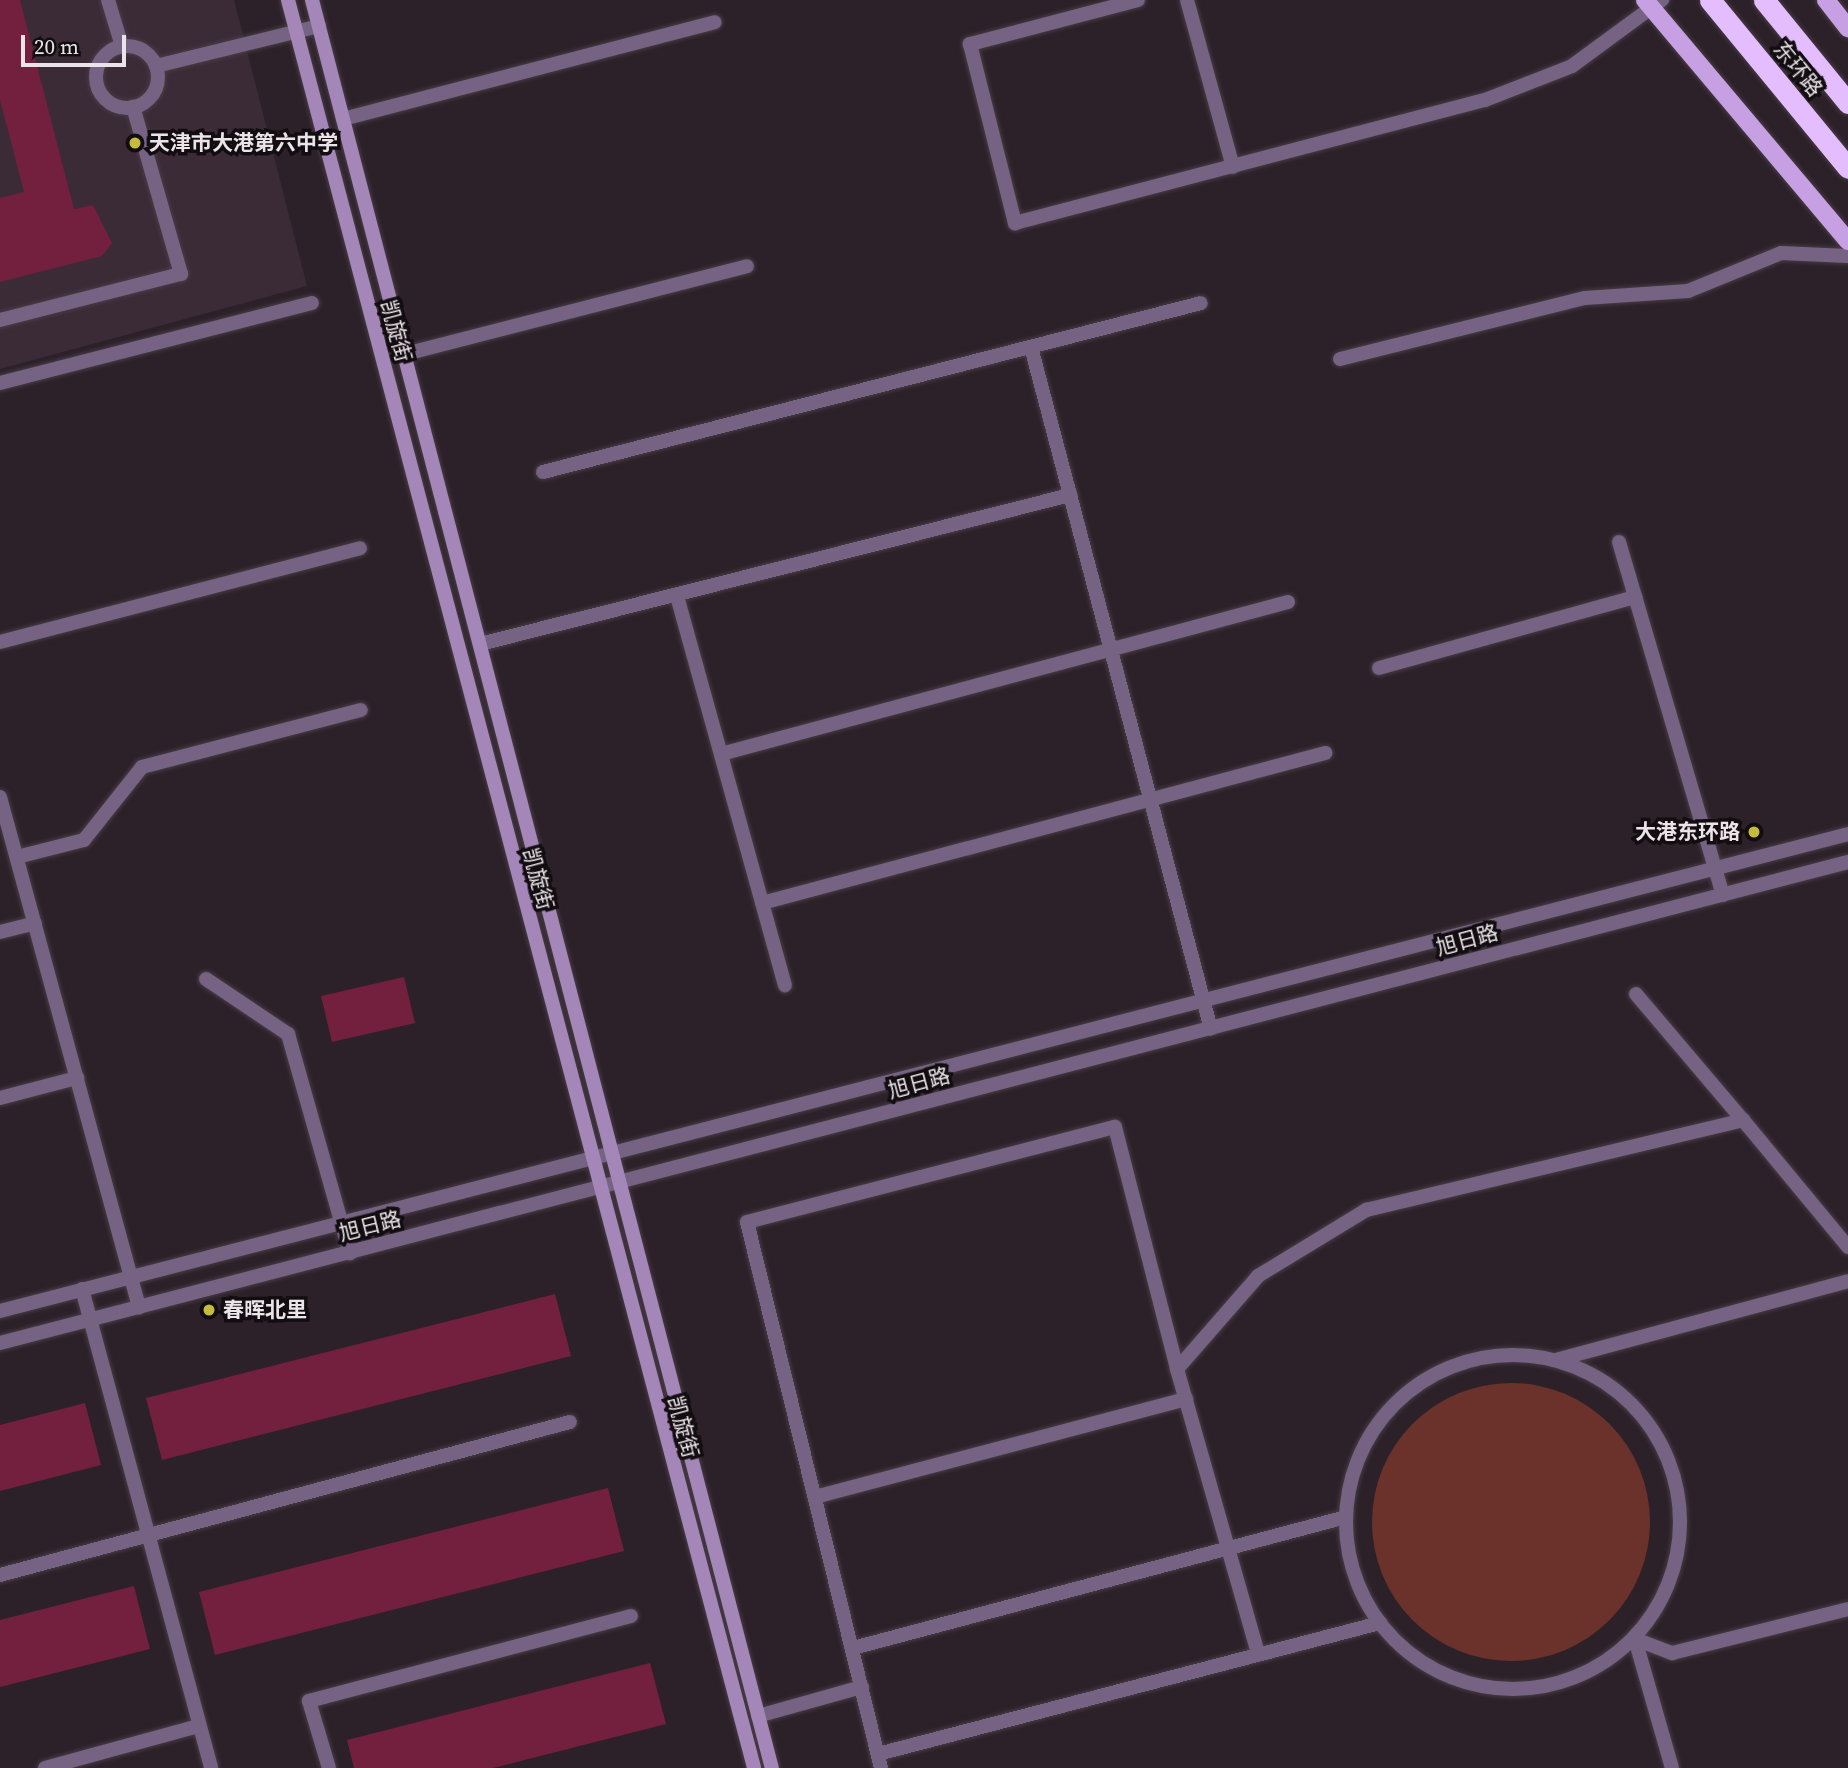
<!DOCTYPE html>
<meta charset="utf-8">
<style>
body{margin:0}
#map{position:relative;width:1848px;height:1768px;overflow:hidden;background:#2c2129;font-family:"Source Serif 4","Noto Sans SC",serif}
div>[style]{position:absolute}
.built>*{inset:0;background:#3b2b37}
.green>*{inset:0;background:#6b322c}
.round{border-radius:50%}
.building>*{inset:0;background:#731f3e}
.roads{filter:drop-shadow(0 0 2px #473c44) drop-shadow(0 0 2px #473c44)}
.lane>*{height:14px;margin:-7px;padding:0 7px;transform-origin:7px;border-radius:7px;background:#766383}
.lane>.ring{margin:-7px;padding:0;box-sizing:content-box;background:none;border:14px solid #766383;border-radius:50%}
.street>*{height:14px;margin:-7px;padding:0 7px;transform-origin:7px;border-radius:7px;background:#766383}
.secondary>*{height:14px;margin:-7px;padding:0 7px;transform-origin:7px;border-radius:7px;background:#a486b9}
.primary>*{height:18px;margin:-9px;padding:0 9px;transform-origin:9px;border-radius:9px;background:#c7a0e3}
.highway>*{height:21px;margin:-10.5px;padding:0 10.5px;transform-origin:10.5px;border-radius:10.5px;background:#e3bdfe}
.dots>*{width:19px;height:19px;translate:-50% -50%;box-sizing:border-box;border:4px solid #110d10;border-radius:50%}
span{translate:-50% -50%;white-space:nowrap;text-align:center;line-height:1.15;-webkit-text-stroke:7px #110d10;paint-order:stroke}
.street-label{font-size:21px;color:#eae3e8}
.poi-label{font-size:21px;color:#eae3e8;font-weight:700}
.left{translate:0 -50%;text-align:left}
.right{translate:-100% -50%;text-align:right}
.scale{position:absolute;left:21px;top:35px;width:105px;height:32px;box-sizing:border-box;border:4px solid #eae3e8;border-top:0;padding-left:9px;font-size:21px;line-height:24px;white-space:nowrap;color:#eae3e8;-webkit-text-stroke:5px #110d10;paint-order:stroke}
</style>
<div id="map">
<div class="built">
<div style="clip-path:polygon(0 0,234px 0,307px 286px,0 369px)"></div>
</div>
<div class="green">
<div class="round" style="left:1372px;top:1383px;width:278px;height:278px"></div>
</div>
<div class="building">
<div style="clip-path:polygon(0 0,20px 0,74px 209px,93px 205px,112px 243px,102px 256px,0 282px,0 198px,24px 192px,0 100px)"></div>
<div style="clip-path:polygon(404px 977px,415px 1023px,332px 1042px,321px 996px)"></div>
<div style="clip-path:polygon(555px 1294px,571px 1356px,162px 1460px,146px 1398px)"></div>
<div style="clip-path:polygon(85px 1403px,101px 1465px,0 1491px,0 1425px)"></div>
<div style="clip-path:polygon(608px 1488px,624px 1551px,215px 1655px,199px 1592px)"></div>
<div style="clip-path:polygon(134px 1586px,150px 1649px,0 1687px,0 1620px)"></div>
<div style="clip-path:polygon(650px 1663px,666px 1724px,493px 1768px,354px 1768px,347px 1740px)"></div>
</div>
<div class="roads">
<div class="lane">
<div style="left:108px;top:0;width:48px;rotate:73.1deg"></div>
<div style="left:1138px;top:0;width:174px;rotate:165.3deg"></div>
<div style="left:970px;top:44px;width:185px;rotate:75.9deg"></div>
<div style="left:1015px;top:223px;width:486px;rotate:-14.7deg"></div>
<div style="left:1485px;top:100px;width:93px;rotate:-21.3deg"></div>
<div style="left:1572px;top:66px;width:112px;rotate:-36.3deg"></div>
<div style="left:1187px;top:0;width:173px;rotate:74.6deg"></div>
<div class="ring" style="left:96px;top:46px;width:48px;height:48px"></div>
<div style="left:156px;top:66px;width:168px;rotate:-13.8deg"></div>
<div style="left:343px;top:119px;width:384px;rotate:-14.6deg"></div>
<div style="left:0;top:320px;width:187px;rotate:-14.3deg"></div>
<div style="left:181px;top:274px;width:174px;rotate:-106deg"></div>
<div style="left:1031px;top:347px;width:705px;rotate:75.22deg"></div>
<div style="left:405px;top:354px;width:353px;rotate:-14.4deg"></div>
<div style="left:1340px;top:359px;width:252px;rotate:-14deg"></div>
<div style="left:1585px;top:298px;width:103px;rotate:-3.9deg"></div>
<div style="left:1688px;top:291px;width:100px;rotate:-22.2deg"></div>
<div style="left:1781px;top:253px;width:67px;rotate:2.6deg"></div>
<div style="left:0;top:383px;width:322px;rotate:-14.4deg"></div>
<div style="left:543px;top:472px;width:679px;rotate:-14.4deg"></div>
<div style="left:1619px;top:542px;width:368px;rotate:73.6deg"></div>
<div style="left:677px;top:596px;width:404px;rotate:74.5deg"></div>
<div style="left:0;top:642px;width:372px;rotate:-14.6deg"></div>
<div style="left:480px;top:644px;width:609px;rotate:-14.17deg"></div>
<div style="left:1379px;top:668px;width:266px;rotate:-15.5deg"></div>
<div style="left:721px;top:754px;width:587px;rotate:-15.01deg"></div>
<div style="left:0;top:797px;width:529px;rotate:74.75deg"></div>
<div style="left:17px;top:857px;width:69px;rotate:-14.2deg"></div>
<div style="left:84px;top:840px;width:93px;rotate:-51.5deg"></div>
<div style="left:142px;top:767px;width:226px;rotate:-14.6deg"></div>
<div style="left:762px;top:903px;width:583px;rotate:-14.92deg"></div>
<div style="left:0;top:932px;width:36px;rotate:-14deg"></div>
<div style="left:206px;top:979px;width:99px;rotate:33.9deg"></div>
<div style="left:288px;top:1034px;width:228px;rotate:74.2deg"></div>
<div style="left:1636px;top:994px;width:165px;rotate:49.7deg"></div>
<div style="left:0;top:1098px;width:80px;rotate:-14.6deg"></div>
<div style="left:82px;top:1289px;width:496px;rotate:74.9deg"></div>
<div class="ring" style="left:1346px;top:1355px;width:320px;height:320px"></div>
<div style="left:1556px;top:1360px;width:302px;rotate:-15.1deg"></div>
<div style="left:1177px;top:1369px;width:296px;rotate:74.1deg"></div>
<div style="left:815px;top:1497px;width:384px;rotate:-14.8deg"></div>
<div style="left:0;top:1575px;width:590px;rotate:-15.03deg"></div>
<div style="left:1635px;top:1639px;width:40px;rotate:21deg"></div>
<div style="left:1672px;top:1653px;width:181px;rotate:-14deg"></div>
<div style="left:1635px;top:1639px;width:134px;rotate:74deg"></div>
<div style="left:853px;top:1648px;width:510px;rotate:-14.88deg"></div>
<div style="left:758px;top:1716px;width:108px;rotate:-15.6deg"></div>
<div style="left:878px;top:1754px;width:519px;rotate:-14.63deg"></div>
<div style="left:45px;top:1768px;width:160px;rotate:-15.3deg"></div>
<div style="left:329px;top:1768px;width:70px;rotate:-106.6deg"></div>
<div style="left:309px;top:1701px;width:333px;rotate:-14.8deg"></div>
<div style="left:881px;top:1768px;width:562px;rotate:-103.79deg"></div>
<div style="left:747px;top:1222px;width:380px;rotate:-14.5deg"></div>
<div style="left:1115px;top:1127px;width:250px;rotate:75.6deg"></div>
<div style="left:1177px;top:1369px;width:123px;rotate:-48.9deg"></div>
<div style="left:1258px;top:1276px;width:127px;rotate:-31.4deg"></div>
<div style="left:1366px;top:1210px;width:388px;rotate:-13.4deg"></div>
<div style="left:1743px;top:1120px;width:165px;rotate:50.4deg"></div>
</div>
<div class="street">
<div style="left:0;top:1311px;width:1909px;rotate:-14.47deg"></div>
<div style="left:0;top:1343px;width:1910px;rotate:-14.59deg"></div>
</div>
<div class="secondary">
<div style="left:288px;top:0;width:1828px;rotate:75.23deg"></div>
<div style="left:312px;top:0;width:1827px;rotate:75.42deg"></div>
</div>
<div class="primary">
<div style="left:1645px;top:0;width:315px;rotate:49.9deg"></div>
<div style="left:1826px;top:0;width:36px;rotate:52deg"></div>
</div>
<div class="highway">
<div style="left:1710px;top:0;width:217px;rotate:50.6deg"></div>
<div style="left:1764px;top:0;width:133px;rotate:50.8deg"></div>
</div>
</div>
<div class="dots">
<div style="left:135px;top:143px;background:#c5bc3d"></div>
<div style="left:1754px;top:832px;background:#c5bc3d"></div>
<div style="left:209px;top:1310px;background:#c5bc3d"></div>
</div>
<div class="street-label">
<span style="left:1798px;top:69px;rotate:51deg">东环路</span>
<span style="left:396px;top:331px;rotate:75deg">凯旋街</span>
<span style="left:538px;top:879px;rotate:75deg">凯旋街</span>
<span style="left:1467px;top:940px;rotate:-15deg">旭日路</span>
<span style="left:919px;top:1083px;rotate:-15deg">旭日路</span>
<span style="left:370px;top:1226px;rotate:-14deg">旭日路</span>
<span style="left:683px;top:1427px;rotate:75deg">凯旋街</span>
</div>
<div class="poi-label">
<span class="left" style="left:149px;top:143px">天津市大港第六中学</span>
<span class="right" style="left:1740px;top:832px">大港东环路</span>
<span class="left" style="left:223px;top:1310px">春晖北里</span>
</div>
<div class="scale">20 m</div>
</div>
